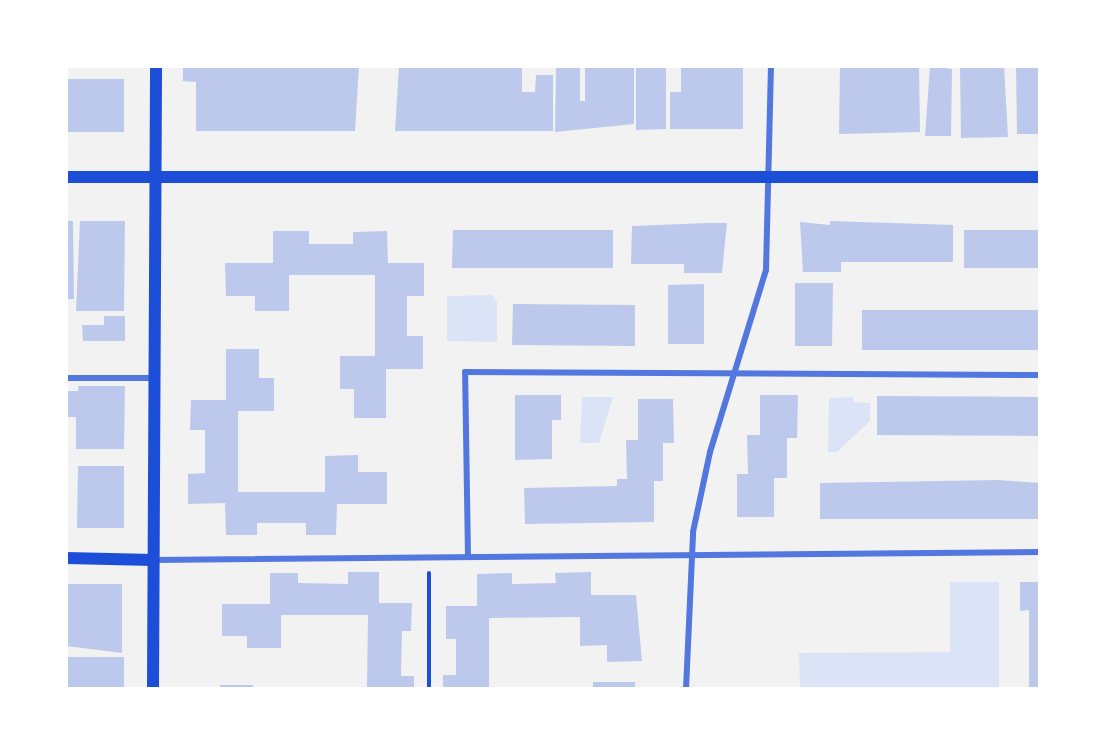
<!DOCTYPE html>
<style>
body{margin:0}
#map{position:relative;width:1106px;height:755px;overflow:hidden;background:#f2f2f2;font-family:"Exo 2",sans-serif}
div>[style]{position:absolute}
.green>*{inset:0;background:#dbe4f7}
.building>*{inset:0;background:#bdc9ec}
.path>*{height:4px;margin:-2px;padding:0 2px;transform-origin:2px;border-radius:2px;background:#1d4ed8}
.minor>*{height:6px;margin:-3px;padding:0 3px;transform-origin:3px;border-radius:3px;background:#5277de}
.secondary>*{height:12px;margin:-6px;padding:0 6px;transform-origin:6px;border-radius:6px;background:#1d4ed8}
span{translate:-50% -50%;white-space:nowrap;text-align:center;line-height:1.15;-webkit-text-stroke:4.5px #fff;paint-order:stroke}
.frame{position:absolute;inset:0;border:68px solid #fff;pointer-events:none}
</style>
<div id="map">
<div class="green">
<div style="clip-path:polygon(492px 295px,497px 302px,497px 342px,447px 341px,447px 296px)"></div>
<div style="clip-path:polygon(582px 397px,613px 397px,599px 443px,580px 443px)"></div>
<div style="clip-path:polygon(853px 397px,853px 402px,870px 403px,870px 421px,837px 452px,828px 452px,829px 398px)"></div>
<div style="clip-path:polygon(950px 582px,999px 582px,999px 689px,800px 689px,799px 653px,950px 652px)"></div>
</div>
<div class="building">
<div style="clip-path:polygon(183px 66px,359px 66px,355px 131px,196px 131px,196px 82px,183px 81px)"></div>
<div style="clip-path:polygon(399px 66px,522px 66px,522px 92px,535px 92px,536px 75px,553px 75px,553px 131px,395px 131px)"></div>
<div style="clip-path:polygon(556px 66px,580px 66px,580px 101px,585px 101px,585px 66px,634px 66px,634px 124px,555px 132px)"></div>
<div style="clip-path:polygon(636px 66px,666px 66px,666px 129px,636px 130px)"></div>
<div style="clip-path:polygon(681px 66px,743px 66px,743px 129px,670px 129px,670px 92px,681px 92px)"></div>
<div style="clip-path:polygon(840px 66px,919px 66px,920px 132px,839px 134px)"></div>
<div style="clip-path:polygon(930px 66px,952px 69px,951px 136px,925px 136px)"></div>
<div style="clip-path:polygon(960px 66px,1004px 66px,1008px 137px,961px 138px)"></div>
<div style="clip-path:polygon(1016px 66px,1040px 66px,1040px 134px,1017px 134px)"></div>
<div style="clip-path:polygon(66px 79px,124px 79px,124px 132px,66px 132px)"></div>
<div style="clip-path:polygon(66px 221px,73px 221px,74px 299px,66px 299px)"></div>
<div style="clip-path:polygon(80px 221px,125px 221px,124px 311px,76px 311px)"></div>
<div style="clip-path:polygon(830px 221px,953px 225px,953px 262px,841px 262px,841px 272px,803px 272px,800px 222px,830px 225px)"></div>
<div style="clip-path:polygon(708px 223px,727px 223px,722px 273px,684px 273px,684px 264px,631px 264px,632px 226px)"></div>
<div style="clip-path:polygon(453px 230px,613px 230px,613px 268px,452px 268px)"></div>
<div style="clip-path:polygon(964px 230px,1040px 230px,1040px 268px,964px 268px)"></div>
<div style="clip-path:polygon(273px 231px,309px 231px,309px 244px,353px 244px,353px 232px,387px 231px,388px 263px,424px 263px,424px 296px,407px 296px,407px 336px,423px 336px,423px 369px,386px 369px,386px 418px,354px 418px,354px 389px,340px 389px,340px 356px,375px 356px,375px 275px,289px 275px,289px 311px,255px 311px,255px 296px,226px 296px,225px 263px,273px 263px)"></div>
<div style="clip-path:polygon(795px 283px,833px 283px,832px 346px,795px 346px)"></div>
<div style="clip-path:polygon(704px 284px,704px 344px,668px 344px,668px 285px)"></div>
<div style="clip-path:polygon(513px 304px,635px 305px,635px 346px,512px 345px)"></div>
<div style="clip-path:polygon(862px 310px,1040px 310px,1040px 350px,862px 350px)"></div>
<div style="clip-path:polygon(104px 316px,125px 316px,125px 341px,83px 341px,82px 325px,104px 325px)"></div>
<div style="clip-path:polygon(226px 349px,259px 349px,259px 378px,274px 378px,274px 411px,238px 411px,238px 492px,325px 492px,325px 456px,358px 455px,358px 472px,387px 472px,387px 504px,337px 504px,336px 535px,306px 535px,306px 523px,257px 523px,257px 535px,226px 535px,225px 503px,188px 504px,188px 474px,205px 473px,205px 430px,190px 430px,191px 400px,226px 400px)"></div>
<div style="clip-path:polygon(78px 386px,125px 386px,124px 449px,76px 449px,76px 417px,66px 417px,66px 391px,78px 391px)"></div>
<div style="clip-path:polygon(515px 395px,561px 395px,561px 420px,552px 420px,552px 459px,515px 460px)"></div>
<div style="clip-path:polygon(760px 395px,798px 395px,797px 438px,787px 438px,787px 478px,774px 478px,774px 517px,737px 517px,737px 474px,748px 474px,747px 435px,760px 435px)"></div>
<div style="clip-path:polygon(877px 396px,1040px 397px,1040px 436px,877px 435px)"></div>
<div style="clip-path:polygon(638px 399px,673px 399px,674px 443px,663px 443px,663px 481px,654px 481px,654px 522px,525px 524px,524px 488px,617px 486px,617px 479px,627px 479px,626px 440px,638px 440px)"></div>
<div style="clip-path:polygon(78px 466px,124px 466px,124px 528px,77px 528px)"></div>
<div style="clip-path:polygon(999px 480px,1040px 483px,1040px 519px,820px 519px,820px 483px)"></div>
<div style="clip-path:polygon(348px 572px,379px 572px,379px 603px,412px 603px,411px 631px,402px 631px,401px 676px,414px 676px,414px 689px,367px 689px,368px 615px,281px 615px,281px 648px,247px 648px,247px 636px,222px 636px,222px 604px,270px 604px,270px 573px,298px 573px,298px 583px,348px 584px)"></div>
<div style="clip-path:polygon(591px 572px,591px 595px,636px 595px,642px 661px,607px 662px,607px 645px,580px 646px,580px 617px,489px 618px,489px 689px,443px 689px,443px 675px,456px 675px,456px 639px,446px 639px,446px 606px,477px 606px,477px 574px,512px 573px,512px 584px,556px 583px,555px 573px)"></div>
<div style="clip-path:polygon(1020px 582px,1040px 582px,1040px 689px,1029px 689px,1029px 610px,1020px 611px)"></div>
<div style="clip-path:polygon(66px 584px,122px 584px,122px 653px,66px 646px)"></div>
<div style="clip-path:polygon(66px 657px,124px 657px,124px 689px,66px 689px)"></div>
<div style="clip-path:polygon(593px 682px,635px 682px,635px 689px,593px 689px)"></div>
<div style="clip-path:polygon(220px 685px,253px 685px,253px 689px,220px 689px)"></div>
</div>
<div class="path">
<div style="left:429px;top:573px;width:116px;rotate:90deg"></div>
</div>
<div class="minor">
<div style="left:66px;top:378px;width:88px"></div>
<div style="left:468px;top:557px;width:185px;rotate:-90.9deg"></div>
<div style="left:465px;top:372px;width:575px;rotate:0.3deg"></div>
<div style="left:153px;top:560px;width:887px;rotate:-0.52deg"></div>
<div style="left:686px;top:689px;width:157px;rotate:-87.4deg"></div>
<div style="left:693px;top:532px;width:82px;rotate:-78deg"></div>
<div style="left:710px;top:452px;width:190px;rotate:-72.9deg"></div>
<div style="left:766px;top:270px;width:204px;rotate:-88.6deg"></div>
</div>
<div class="secondary">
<div style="left:66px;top:177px;width:974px"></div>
<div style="left:66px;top:558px;width:87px;rotate:1.3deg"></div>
<div style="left:153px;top:689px;width:623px;rotate:-89.72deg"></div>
</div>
<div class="frame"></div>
</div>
